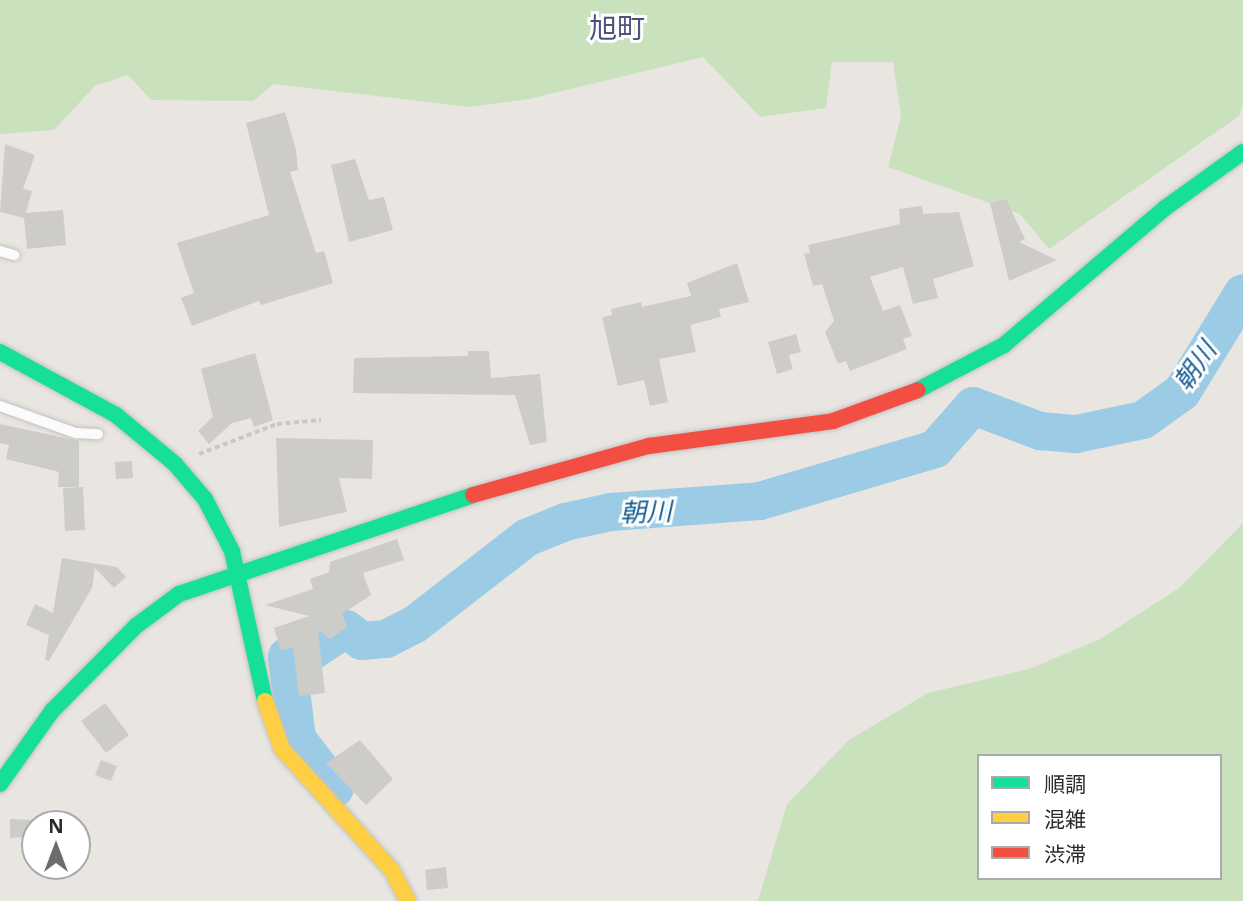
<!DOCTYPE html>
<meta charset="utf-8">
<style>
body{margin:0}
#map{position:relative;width:1243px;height:901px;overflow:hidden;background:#e9e6e2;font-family:"Noto Sans","Noto Sans JP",sans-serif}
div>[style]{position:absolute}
.green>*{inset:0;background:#c9e2bd}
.river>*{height:38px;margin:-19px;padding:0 19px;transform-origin:19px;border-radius:19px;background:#9bcbe5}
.building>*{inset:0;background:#ceccc9}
.path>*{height:3.5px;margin-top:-1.75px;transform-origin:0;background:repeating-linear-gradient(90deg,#c8c8c7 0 5px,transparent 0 8.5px)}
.roads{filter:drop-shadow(0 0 2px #c3c2c2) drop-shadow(0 0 2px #c3c2c2)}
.lane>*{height:10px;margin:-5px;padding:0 5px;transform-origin:5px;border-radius:5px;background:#fcfbfb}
.fast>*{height:16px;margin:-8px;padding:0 8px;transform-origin:8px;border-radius:8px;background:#16e098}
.slow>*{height:16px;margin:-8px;padding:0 8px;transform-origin:8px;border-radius:8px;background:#ffcf43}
.jam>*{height:16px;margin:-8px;padding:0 8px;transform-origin:8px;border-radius:8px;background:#f24e42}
span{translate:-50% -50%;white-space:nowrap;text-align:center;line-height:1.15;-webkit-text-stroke:6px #fff;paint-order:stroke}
.water-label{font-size:26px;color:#175d93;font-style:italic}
.quarter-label{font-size:28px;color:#4f5279}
.legend{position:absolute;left:977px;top:754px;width:245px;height:126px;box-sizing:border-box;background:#fff;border:2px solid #aaa;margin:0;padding:9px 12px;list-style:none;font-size:21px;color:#2b2b2b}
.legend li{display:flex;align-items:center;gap:14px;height:35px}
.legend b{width:35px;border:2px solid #aaa}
.north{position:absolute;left:21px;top:810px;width:70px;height:70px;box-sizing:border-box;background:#fff;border:2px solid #aaa;border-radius:50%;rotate:0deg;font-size:19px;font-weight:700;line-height:28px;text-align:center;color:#2b2b2b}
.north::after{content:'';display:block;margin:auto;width:24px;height:32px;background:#6e6c6b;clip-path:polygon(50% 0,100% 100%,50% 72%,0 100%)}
</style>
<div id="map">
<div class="green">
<div style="clip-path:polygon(0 0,1243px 0,1243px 103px,1239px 116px,1049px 249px,1020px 214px,888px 167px,901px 116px,893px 62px,832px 62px,826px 108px,760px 117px,703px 57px,529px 99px,470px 107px,274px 84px,253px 101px,151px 100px,128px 75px,95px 86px,54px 130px,0 134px)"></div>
<div style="clip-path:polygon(evenodd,1243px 523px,1243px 901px,758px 901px,787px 804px,849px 740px,928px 693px,1029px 669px,1100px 639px,1179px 588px,1243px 523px,979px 756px,1220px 756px,1220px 878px,979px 878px,979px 756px)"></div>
</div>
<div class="river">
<div style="left:335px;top:788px;width:62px;rotate:-127.8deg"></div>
<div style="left:297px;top:739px;width:83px;rotate:-97deg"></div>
<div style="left:287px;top:657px;width:26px;rotate:-13deg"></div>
<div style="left:312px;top:651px;width:40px;rotate:-32.9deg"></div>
<div style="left:346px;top:629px;width:20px;rotate:37deg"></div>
<div style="left:362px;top:641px;width:24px;rotate:-5deg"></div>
<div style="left:386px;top:639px;width:31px;rotate:-27deg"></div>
<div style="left:414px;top:625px;width:142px;rotate:-37.8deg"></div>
<div style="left:526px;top:538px;width:42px;rotate:-22.3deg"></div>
<div style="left:565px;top:522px;width:47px;rotate:-12.3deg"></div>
<div style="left:611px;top:512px;width:149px;rotate:-4.2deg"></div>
<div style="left:760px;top:501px;width:183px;rotate:-16.5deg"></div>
<div style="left:935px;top:449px;width:57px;rotate:-48.5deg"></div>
<div style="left:973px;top:406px;width:72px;rotate:20.5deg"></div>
<div style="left:1040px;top:431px;width:36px;rotate:5deg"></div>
<div style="left:1076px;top:434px;width:68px;rotate:-11.8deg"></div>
<div style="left:1143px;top:420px;width:48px;rotate:-35.7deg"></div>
<div style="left:1182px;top:392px;width:116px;rotate:-58.4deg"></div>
</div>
<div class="building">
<div style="clip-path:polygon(285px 112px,296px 150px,298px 170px,290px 172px,316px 253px,324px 251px,333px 283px,261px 305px,259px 301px,192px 326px,181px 298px,194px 293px,177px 243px,269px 215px,246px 123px)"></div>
<div style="clip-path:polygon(5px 144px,35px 155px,23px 189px,32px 191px,26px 213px,63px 210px,66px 245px,27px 249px,24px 218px,0 212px)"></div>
<div style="clip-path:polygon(355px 159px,369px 200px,384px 197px,393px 230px,349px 242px,331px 165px)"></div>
<div style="clip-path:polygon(1006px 199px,1025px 239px,1019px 242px,1057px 260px,1009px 281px,990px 203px)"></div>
<div style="clip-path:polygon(922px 206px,923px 214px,959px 212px,974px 266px,933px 279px,938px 298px,913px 304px,903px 267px,870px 277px,883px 311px,900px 305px,912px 336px,903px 339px,907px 349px,850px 371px,846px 361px,838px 364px,825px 332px,834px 321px,822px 284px,813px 286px,804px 254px,810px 253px,808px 245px,900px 224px,899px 209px)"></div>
<div style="clip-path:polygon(737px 263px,749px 302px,719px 309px,721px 317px,690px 325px,696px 352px,659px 359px,668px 402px,650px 406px,644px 380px,618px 386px,602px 317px,612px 315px,611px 309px,641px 302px,642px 307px,691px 296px,687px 283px)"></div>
<div style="clip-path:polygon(796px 334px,801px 352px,789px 355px,793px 369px,777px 374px,768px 342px)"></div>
<div style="clip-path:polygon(468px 351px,489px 351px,491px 378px,540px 374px,547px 442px,530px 445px,515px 395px,353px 393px,354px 358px,468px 356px)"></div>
<div style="clip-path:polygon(255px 353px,273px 420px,254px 427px,251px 418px,232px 423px,209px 444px,198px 431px,213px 417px,201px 369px)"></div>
<div style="clip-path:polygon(0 424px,79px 441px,79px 487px,58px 487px,59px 472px,6px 459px,9px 445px,0 443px)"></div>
<div style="clip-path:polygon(276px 438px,373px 440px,372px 479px,339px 478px,347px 512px,279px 527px)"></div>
<div style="clip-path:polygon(132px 461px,133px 478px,116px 479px,115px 462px)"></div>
<div style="clip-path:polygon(83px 487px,85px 530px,65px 531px,63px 488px)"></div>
<div style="clip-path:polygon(397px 539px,404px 560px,363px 573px,371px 595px,342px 614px,347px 627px,330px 639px,318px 630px,325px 693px,299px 696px,293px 647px,281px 651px,274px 628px,309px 616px,265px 605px,313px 589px,310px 579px,329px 572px,330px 562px)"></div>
<div style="clip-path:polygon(62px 558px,117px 567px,126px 577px,114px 588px,95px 568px,92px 588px,49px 661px,45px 660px,49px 635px,26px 625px,35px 604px,53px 613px)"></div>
<div style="clip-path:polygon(105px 703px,129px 735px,106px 753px,81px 721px)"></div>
<div style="clip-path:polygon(360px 740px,393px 779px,366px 805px,326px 763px)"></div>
<div style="clip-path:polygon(101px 760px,117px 766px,111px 781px,95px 775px)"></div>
<div style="clip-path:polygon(10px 819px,35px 820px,35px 836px,10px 838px)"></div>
<div style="clip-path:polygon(446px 867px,448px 888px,427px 890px,425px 870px)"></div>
</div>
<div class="path">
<div style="left:199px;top:454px;width:84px;rotate:-21deg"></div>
<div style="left:277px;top:424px;width:44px;rotate:-5.2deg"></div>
</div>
<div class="roads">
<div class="lane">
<div style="left:0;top:251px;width:15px;rotate:16deg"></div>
<div style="left:0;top:406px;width:81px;rotate:19.6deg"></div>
<div style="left:76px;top:433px;width:22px;rotate:3deg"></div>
</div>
<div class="fast">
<div style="left:0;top:352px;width:132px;rotate:28.5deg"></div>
<div style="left:116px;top:415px;width:77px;rotate:39.7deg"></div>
<div style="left:175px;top:464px;width:46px;rotate:49.4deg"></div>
<div style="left:205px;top:499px;width:59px;rotate:62.6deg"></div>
<div style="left:232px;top:551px;width:154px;rotate:77.6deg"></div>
<div style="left:918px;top:390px;width:97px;rotate:-27.6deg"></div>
<div style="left:1004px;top:345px;width:211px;rotate:-40.4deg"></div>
<div style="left:1165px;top:208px;width:96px;rotate:-35.7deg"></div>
<div style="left:0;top:784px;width:90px;rotate:-54.5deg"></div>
<div style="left:52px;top:711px;width:120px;rotate:-45.3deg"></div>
<div style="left:136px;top:626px;width:54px;rotate:-36.7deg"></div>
<div style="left:179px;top:594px;width:310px;rotate:-18.6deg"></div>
</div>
<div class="slow">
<div style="left:265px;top:701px;width:51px;rotate:70.5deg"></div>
<div style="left:282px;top:749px;width:162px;rotate:47.8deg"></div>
<div style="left:391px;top:869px;width:36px;rotate:62deg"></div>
</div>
<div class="jam">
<div style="left:473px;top:495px;width:183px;rotate:-15.6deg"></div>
<div style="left:649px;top:446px;width:186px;rotate:-7.7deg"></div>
<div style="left:833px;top:421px;width:90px;rotate:-20deg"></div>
</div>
</div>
<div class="water-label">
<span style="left:1195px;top:366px;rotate:-55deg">朝川</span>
<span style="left:646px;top:512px;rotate:-2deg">朝川</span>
</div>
<div class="quarter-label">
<span style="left:617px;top:27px">旭町</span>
</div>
<ul class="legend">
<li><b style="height:9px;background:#16e098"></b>順調</li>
<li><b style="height:9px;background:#ffcf43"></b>混雑</li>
<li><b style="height:9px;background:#f24e42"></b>渋滞</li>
</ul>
<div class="north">N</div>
</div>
